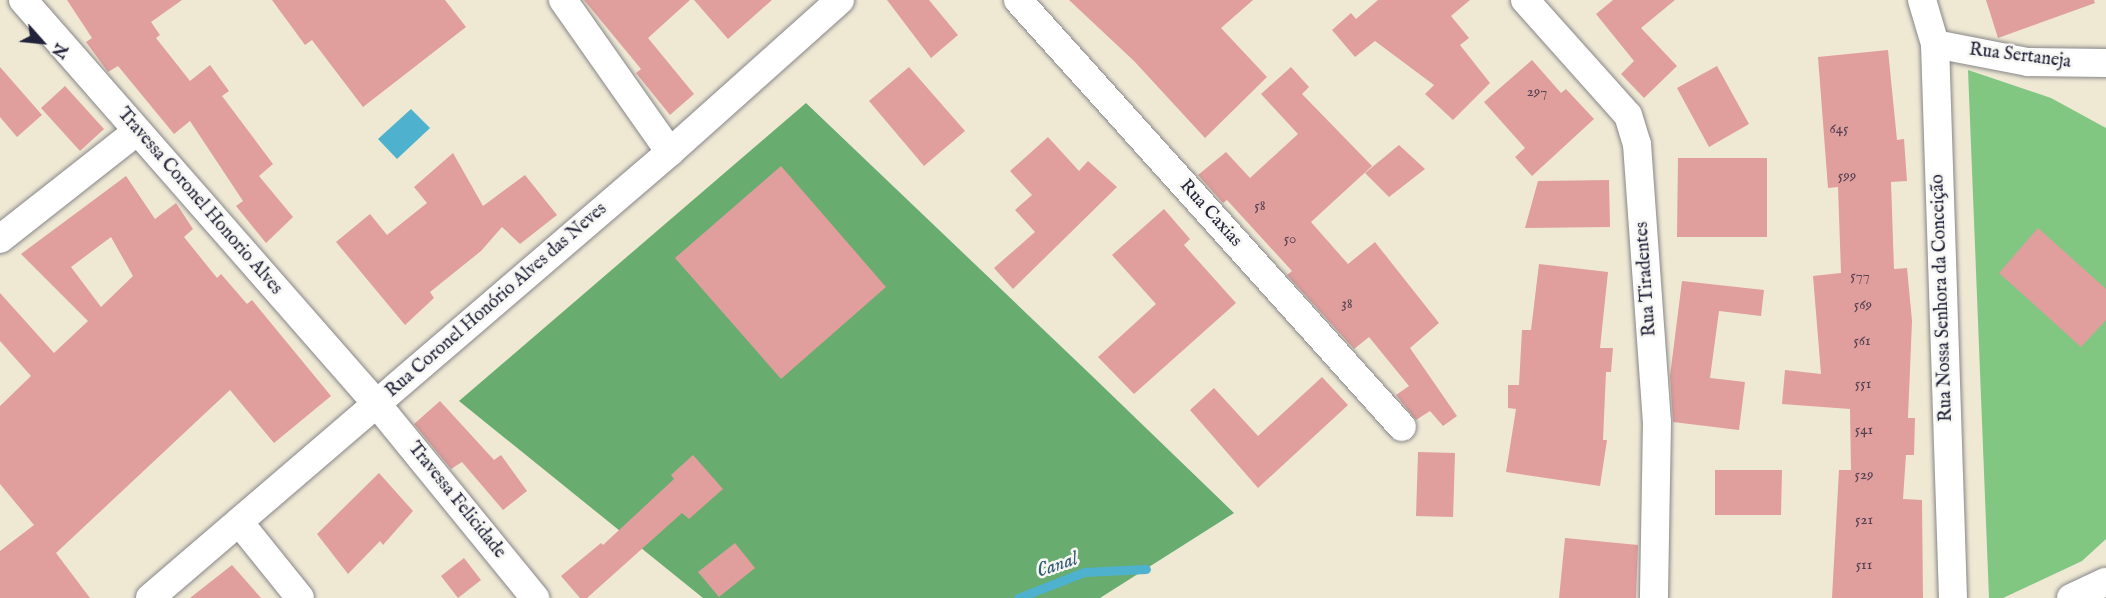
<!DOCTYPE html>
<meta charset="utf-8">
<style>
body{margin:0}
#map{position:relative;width:2106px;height:598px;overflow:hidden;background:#efe9d4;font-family:"IM FELL English",serif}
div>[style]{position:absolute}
.green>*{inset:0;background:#81c782}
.forest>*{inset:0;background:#68ac70}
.water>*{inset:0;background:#4eb1cd}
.stream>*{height:9px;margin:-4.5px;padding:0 4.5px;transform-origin:4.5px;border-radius:4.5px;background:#4eb1cd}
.building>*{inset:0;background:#e09e9c}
.roads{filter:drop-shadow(0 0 2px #888688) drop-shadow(0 0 2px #888688)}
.street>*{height:28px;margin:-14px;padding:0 14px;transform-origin:14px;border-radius:14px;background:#fff}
span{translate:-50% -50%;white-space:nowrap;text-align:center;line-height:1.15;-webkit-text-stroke:5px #f6f6f2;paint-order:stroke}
.number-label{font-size:15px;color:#524153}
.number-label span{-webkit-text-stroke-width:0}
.street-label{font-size:18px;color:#22223b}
.water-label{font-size:20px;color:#345b75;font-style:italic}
.north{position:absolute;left:12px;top:12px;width:60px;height:60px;-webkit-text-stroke:4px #f6f6f2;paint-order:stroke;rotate:117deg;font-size:16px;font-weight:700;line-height:24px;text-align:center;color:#22223b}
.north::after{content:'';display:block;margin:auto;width:21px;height:27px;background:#22223b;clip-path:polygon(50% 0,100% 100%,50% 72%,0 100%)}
</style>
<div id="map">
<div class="green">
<div style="clip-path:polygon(1968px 70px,2051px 98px,2106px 128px,2106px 539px,2082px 561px,2003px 598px,1989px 598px)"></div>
</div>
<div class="forest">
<div style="clip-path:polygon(806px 103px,1091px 375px,1234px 513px,1100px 598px,703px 598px,459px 401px)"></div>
</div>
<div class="water">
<div style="clip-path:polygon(411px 109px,430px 128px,397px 159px,378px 139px)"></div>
</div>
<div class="stream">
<div style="left:1018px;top:598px;width:71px;rotate:-21.5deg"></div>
<div style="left:1084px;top:572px;width:62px;rotate:-2.8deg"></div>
</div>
<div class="building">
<div style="clip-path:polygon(67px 0,182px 0,151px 22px,160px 35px,156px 38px,190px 81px,210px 65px,229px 91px,222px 96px,273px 164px,259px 176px,293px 217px,266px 243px,236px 206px,243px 201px,190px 121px,174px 134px,118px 66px,108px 72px,86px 42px,92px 38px)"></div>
<div style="clip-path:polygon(272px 0,445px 0,466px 27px,363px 107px,312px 40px,305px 45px)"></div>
<div style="clip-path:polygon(584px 0,690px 0,648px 38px,694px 94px,670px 115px,636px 73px,641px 69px)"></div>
<div style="clip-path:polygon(694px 0,772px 0,728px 39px)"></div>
<div style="clip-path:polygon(887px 0,929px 0,958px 35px,931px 58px)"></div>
<div style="clip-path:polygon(1069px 0,1253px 0,1221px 28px,1267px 77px,1205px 138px,1134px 61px)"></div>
<div style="clip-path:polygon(1378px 0,1470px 0,1451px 16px,1469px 38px,1460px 45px,1490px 83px,1453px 120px,1425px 94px,1434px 85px,1375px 41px,1355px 57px,1332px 30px,1351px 13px,1356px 19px)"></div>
<div style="clip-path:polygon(1613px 0,1675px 0,1641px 28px,1677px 66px,1644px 98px,1621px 74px,1634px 61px,1596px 14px)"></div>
<div style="clip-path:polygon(1986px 0,2094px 0,2095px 3px,1998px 38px)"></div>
<div style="clip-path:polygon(1888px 50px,1897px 140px,1904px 139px,1907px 181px,1891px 182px,1894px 269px,1907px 268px,1912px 321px,1908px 418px,1915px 418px,1914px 455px,1906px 455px,1903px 499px,1922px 500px,1923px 598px,1832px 598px,1839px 470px,1851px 470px,1850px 409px,1782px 404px,1785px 370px,1821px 374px,1813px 276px,1841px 273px,1838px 187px,1828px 188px,1818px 57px)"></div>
<div style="clip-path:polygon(1532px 60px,1561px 93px,1566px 89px,1594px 119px,1532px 176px,1515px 157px,1525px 148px,1484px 102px)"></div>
<div style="clip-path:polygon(1717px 66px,1749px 124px,1709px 147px,1677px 88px)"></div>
<div style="clip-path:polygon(0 67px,42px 115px,17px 137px,0 117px)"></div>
<div style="clip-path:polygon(909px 67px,965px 131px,924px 166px,869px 101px)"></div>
<div style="clip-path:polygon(1291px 67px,1309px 87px,1302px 94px,1372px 166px,1311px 222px,1348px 264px,1375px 242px,1439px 323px,1410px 348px,1457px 416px,1443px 426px,1430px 411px,1416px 420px,1396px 395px,1409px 386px,1369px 337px,1354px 349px,1287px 275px,1292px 271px,1227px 200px,1223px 203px,1198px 175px,1226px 152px,1250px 178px,1298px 134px,1261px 94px)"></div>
<div style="clip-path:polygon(65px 86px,104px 129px,80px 151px,41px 108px)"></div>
<div style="clip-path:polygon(1048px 137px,1079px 171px,1088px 161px,1117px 187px,1013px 289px,994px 268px,1035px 232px,1015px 210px,1032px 195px,1010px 171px)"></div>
<div style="clip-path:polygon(1399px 145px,1425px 169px,1389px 197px,1365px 173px)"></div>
<div style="clip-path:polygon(453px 153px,483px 206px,525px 175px,557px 215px,520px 244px,502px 227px,481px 251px,430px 292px,434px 298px,405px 325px,336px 242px,370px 214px,387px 235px,427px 203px,414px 187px)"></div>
<div style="clip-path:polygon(1678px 158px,1767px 158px,1767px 237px,1677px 237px)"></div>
<div style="clip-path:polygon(781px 166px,886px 287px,781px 379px,675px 258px)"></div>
<div style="clip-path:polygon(evenodd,126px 176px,155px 219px,176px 203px,193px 229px,184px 237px,217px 278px,221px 274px,247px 304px,252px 300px,331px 396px,274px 443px,230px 390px,56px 553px,90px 598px,0 598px,0 551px,34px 525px,0 484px,0 406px,31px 376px,0 341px,0 293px,54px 353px,88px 321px,21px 254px,126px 176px,111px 237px,133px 276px,101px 307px,71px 267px,111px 237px)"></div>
<div style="clip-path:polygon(1609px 180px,1610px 227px,1525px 228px,1538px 181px)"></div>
<div style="clip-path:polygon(1164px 209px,1190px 239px,1184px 245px,1236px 303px,1134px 394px,1098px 357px,1156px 304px,1112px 255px)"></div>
<div style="clip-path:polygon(2038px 228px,2106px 289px,2106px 320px,2081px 347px,1999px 273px)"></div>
<div style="clip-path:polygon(1539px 264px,1608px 272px,1600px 348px,1613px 348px,1611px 372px,1606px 372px,1603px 440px,1607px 440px,1600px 486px,1506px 472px,1516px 409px,1508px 408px,1508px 385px,1519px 385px,1522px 330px,1531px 330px)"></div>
<div style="clip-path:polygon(1682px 281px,1764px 290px,1761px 316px,1719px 311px,1710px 378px,1745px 382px,1739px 430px,1673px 422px,1670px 376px)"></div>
<div style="clip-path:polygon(1322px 377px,1348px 405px,1258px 488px,1190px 410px,1214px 388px,1258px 436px)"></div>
<div style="clip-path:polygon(440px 401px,494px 460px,501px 455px,527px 491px,503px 510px,462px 462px,451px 469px,414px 424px)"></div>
<div style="clip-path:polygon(1418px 452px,1455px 453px,1453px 517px,1416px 516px)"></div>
<div style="clip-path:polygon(693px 455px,723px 489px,689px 519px,682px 513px,587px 598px,580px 598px,561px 576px,601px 543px,603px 545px,674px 479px,671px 475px)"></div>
<div style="clip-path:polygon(1715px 470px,1782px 470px,1781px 515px,1715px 515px)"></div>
<div style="clip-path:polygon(379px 473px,413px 511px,383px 545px,380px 541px,348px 574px,317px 534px)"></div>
<div style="clip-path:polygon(1565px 538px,1638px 545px,1636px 598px,1559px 598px)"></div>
<div style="clip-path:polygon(735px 543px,755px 568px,719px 597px,698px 572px)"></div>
<div style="clip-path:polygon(464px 558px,481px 580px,458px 598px,441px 576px)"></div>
<div style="clip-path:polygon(232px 565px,261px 598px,190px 598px)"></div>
</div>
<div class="roads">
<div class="street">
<div style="left:23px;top:0;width:536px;rotate:48.78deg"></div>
<div style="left:376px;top:403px;width:252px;rotate:50.8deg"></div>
<div style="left:563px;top:0;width:186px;rotate:54.9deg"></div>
<div style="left:1018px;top:0;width:574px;rotate:48.04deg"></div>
<div style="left:1525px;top:0;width:154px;rotate:48.2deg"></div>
<div style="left:1628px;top:115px;width:30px;rotate:73deg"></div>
<div style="left:1637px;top:144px;width:279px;rotate:85.9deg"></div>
<div style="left:1657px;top:422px;width:176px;rotate:91deg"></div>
<div style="left:1922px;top:0;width:46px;rotate:73.5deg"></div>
<div style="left:1935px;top:44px;width:554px;rotate:88.14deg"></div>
<div style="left:1935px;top:44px;width:95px;rotate:11deg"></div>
<div style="left:2028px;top:62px;width:78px;rotate:0.7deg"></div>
<div style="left:0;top:239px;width:174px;rotate:-38.2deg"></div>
<div style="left:239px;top:522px;width:97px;rotate:51.2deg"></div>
<div style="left:150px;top:598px;width:685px;rotate:-40.62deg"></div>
<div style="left:670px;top:152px;width:228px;rotate:-41.8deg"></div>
<div style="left:2071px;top:598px;width:38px;rotate:-25deg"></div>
</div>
</div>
<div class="number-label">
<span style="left:1537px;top:92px">297</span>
<span style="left:1839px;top:129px">645</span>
<span style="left:1847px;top:176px">599</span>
<span style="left:1260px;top:206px">58</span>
<span style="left:1290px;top:239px">50</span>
<span style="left:1860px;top:276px">577</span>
<span style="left:1347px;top:304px">38</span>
<span style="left:1863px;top:305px">569</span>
<span style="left:1862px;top:341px">561</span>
<span style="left:1863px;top:384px">551</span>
<span style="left:1864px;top:430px">541</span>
<span style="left:1864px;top:475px">529</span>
<span style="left:1864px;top:520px">521</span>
<span style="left:1864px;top:565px">511</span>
</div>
<div class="street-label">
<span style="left:2020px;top:57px;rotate:7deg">Rua Sertaneja</span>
<span style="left:199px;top:202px;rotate:49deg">Travessa Coronel Honorio Alves</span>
<span style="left:1210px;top:214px;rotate:48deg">Rua Caxias</span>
<span style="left:1647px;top:279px;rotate:-94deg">Rua Tiradentes</span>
<span style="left:1943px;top:298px;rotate:-92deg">Rua Nossa Senhora da Conceição</span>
<span style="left:497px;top:301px;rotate:-41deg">Rua Coronel Honório Alves das Neves</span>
<span style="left:456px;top:501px;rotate:51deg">Travessa Felicidade</span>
</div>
<div class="water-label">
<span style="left:1057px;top:565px;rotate:-19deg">Canal</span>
</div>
<div class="north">N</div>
</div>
